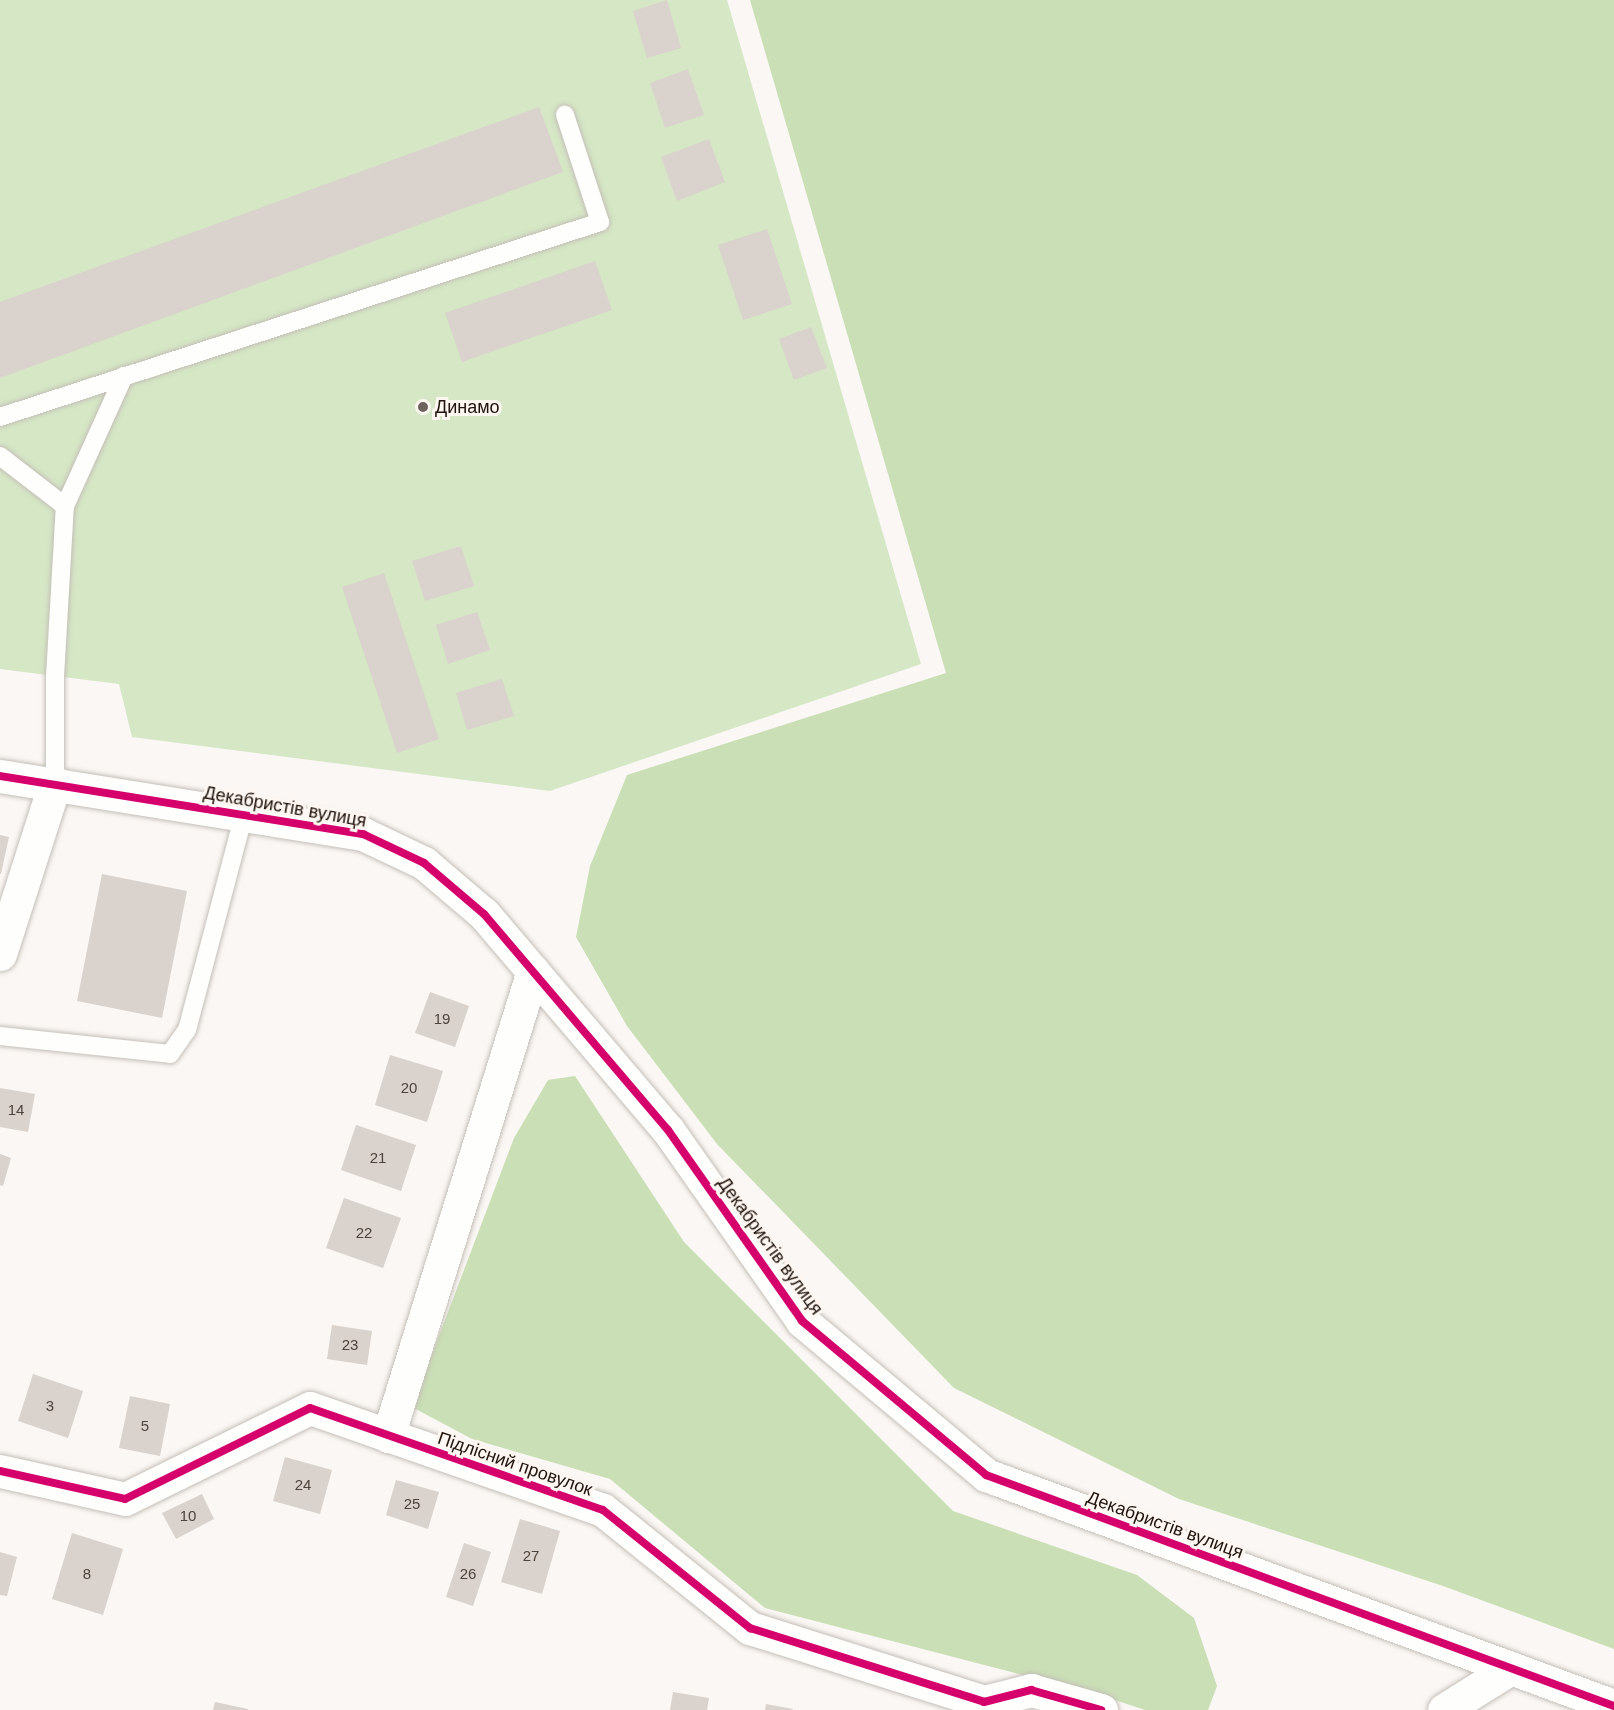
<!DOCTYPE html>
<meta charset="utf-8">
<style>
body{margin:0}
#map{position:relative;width:1614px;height:1710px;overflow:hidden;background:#faf7f4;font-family:Arial,sans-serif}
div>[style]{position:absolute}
.green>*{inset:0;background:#d5e7c5}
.forest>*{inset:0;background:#cadfb6}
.building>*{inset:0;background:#dad2cc}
.roads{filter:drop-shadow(0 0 2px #c5beb8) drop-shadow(0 0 2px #c5beb8)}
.lane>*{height:18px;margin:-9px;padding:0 9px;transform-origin:9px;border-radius:9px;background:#fefefd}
.street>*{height:33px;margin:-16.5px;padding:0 16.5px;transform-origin:16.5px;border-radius:16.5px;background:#fefefd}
.secondary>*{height:33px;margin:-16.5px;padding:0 16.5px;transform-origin:16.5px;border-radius:16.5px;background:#fefefd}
.cycleway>*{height:8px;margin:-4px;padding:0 4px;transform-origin:4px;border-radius:4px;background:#d6006c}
.dots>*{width:16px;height:16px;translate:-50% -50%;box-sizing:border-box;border:3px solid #fdf6f1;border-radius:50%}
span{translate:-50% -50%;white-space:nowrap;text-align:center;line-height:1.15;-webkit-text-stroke:6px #fdf6f1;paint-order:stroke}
.number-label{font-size:15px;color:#4e433b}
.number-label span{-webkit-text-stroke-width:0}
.poi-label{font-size:18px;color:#1f130b}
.left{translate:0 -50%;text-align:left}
.street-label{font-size:18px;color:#1f130b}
</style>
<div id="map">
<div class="green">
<div style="clip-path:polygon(0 0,727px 0,921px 664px,550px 791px,132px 737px,119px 684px,0 669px)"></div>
</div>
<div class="forest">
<div style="clip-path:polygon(750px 0,1614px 0,1614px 1649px,1443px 1586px,1179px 1499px,954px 1388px,717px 1144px,627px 1026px,576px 937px,590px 866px,627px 775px,946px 673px)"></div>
<div style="clip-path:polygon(575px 1076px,684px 1242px,953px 1511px,1137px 1575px,1194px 1618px,1217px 1686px,1208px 1710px,1145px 1710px,1100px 1695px,765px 1608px,610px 1479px,472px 1439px,412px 1407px,514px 1138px,548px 1080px)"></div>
</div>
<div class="building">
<div style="clip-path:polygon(667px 0,681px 48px,647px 58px,633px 11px)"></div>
<div style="clip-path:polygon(688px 69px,704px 115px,665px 128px,650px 83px)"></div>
<div style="clip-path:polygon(539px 107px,563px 172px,0 378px,0 302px)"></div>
<div style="clip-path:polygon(709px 139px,725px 182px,677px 201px,661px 157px)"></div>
<div style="clip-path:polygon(767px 229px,792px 304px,743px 320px,718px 245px)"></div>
<div style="clip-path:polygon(595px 261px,612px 310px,462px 362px,445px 313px)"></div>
<div style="clip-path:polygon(811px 327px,827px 368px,794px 380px,779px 339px)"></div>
<div style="clip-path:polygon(461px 546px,474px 586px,425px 601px,412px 561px)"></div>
<div style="clip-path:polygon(384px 573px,439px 739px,397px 753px,342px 587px)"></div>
<div style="clip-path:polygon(477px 612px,490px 650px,448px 664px,436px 625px)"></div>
<div style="clip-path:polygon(502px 679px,514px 716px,467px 730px,456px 693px)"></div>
<div style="clip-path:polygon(0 835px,9px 837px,1px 874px,0 874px)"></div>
<div style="clip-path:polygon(102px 874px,187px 891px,162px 1018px,77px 1001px)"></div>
<div style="clip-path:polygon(430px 992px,469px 1006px,455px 1047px,415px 1033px)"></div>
<div style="clip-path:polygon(390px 1055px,443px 1071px,427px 1122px,375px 1105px)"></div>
<div style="clip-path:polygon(0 1088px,35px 1094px,28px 1132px,0 1127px)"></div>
<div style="clip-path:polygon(356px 1125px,416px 1145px,401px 1191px,341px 1170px)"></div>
<div style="clip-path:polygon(0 1154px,11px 1158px,3px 1186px,0 1185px)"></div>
<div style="clip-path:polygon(344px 1198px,401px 1218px,383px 1268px,326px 1248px)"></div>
<div style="clip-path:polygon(332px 1325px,372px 1331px,367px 1365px,327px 1359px)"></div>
<div style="clip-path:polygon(33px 1374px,83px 1391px,68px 1438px,18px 1421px)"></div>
<div style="clip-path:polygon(130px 1396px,170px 1404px,160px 1456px,119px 1448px)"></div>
<div style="clip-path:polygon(285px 1457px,332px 1470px,320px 1514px,273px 1501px)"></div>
<div style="clip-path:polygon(396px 1480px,439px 1492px,428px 1529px,386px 1515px)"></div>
<div style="clip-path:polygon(202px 1494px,214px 1519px,176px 1539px,162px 1513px)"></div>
<div style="clip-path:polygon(520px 1519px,560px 1531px,542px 1594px,501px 1582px)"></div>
<div style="clip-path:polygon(72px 1533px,123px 1549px,103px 1615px,52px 1599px)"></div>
<div style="clip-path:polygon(464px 1543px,491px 1552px,473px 1606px,446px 1597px)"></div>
<div style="clip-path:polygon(0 1552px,17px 1557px,7px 1596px,0 1595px)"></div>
<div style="clip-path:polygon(673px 1692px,709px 1698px,707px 1710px,670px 1710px)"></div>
<div style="clip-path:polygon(215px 1702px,248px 1709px,248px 1710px,213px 1710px)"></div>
<div style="clip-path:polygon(766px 1704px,793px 1709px,792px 1710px,765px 1710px)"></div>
</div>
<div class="roads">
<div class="lane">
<div style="left:0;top:417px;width:631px;rotate:-18deg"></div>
<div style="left:600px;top:222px;width:113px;rotate:-108.1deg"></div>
<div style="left:0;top:456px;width:82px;rotate:37.6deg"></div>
<div style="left:65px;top:506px;width:143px;rotate:-65.6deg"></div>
<div style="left:55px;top:783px;width:106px;rotate:-90deg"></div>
<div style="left:55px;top:677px;width:171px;rotate:-86.7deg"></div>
<div style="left:0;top:1036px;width:171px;rotate:6deg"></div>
<div style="left:170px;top:1054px;width:29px;rotate:-55deg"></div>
<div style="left:187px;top:1030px;width:222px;rotate:-75.2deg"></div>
</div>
<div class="street">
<div style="left:0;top:954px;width:180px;rotate:-72.2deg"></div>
<div style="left:388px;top:1436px;width:487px;rotate:-72.7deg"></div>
<div style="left:0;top:1471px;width:128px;rotate:12.6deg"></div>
<div style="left:125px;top:1499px;width:206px;rotate:-26.2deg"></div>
<div style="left:310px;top:1408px;width:310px;rotate:19.2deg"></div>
<div style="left:603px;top:1510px;width:189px;rotate:38.8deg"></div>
<div style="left:750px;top:1628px;width:245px;rotate:17.5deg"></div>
<div style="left:984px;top:1702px;width:49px;rotate:-14.3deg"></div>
<div style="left:1031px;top:1690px;width:73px;rotate:15.9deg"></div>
<div style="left:1444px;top:1710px;width:79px;rotate:-32.1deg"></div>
</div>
<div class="secondary">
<div style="left:0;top:776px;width:368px;rotate:9.1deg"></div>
<div style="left:363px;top:834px;width:68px;rotate:25.4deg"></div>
<div style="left:424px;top:863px;width:79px;rotate:40.4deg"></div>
<div style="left:484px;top:914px;width:284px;rotate:49.6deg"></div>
<div style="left:668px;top:1130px;width:233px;rotate:54.9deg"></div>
<div style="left:802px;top:1321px;width:240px;rotate:39.9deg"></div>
<div style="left:986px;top:1475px;width:669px;rotate:20.2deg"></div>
</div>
</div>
<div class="cycleway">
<div style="left:0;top:776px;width:368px;rotate:9.1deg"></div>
<div style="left:363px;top:834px;width:68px;rotate:25.4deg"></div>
<div style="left:424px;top:863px;width:79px;rotate:40.4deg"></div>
<div style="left:484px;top:914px;width:284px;rotate:49.6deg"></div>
<div style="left:668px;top:1130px;width:233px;rotate:54.9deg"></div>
<div style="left:802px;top:1321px;width:240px;rotate:39.9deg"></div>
<div style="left:986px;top:1475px;width:669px;rotate:20.2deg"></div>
<div style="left:0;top:1471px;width:128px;rotate:12.6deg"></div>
<div style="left:125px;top:1499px;width:206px;rotate:-26.2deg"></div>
<div style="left:310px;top:1408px;width:310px;rotate:19.2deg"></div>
<div style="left:603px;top:1510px;width:189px;rotate:38.8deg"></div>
<div style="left:750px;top:1628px;width:245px;rotate:17.5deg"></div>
<div style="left:984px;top:1702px;width:49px;rotate:-14.3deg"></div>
<div style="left:1031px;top:1690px;width:73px;rotate:15.9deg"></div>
</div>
<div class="dots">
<div style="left:423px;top:407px;background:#6c635d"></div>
</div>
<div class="number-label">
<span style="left:442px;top:1019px">19</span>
<span style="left:409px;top:1088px">20</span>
<span style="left:16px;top:1110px">14</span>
<span style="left:378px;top:1158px">21</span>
<span style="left:364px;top:1233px">22</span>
<span style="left:350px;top:1345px">23</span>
<span style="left:50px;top:1406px">3</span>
<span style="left:145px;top:1426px">5</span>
<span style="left:303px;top:1485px">24</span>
<span style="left:412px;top:1504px">25</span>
<span style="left:188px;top:1516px">10</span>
<span style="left:531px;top:1556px">27</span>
<span style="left:87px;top:1574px">8</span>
<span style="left:468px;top:1574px">26</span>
</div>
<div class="poi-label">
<span class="left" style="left:435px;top:407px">Динамо</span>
</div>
<div class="street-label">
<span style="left:285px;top:807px;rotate:10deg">Декабристів вулиця</span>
<span style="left:770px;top:1246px;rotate:54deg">Декабристів вулиця</span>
<span style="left:515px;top:1464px;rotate:19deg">Підлісний провулок</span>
<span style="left:1165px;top:1525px;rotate:20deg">Декабристів вулиця</span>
</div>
</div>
